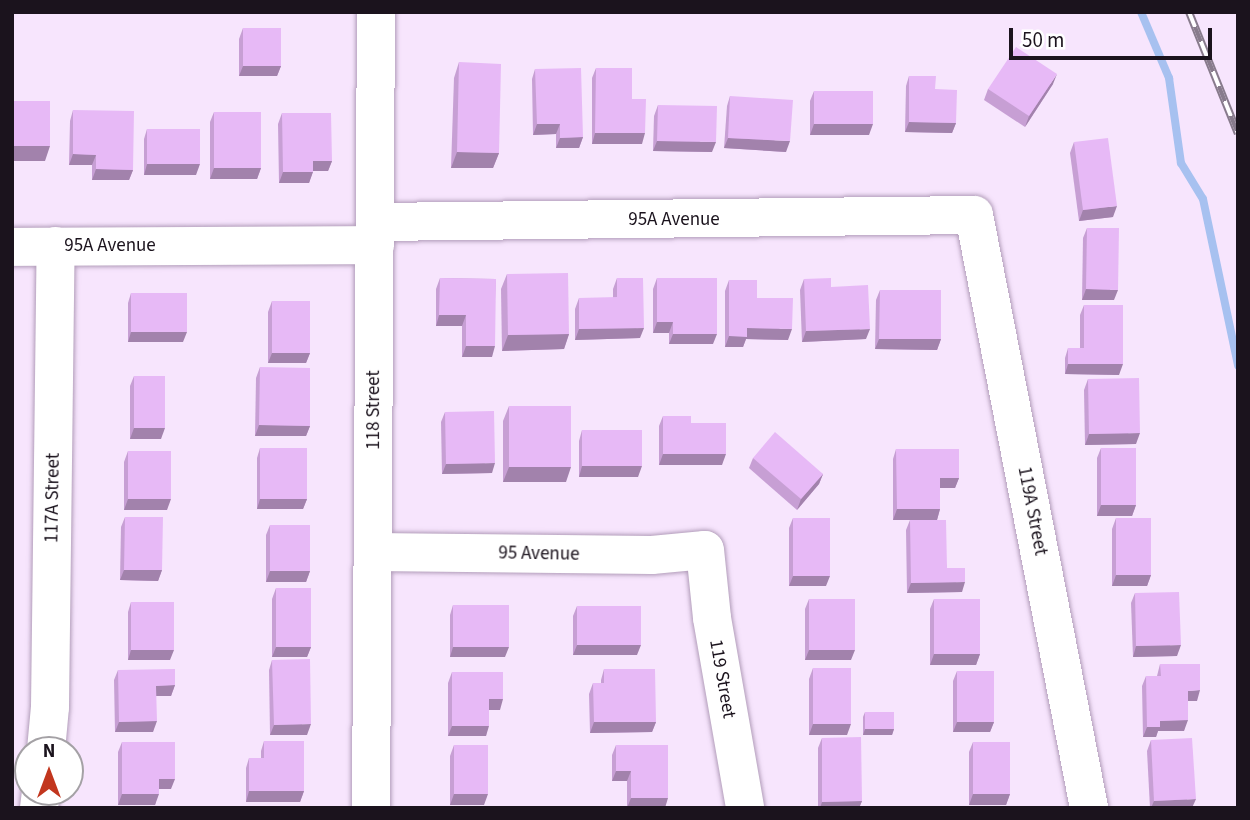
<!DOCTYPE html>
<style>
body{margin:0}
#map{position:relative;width:1250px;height:820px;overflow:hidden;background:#f7e5fd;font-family:"Source Sans 3",sans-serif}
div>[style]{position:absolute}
.stream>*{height:8px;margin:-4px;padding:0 4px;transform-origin:4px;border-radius:4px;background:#a7c1f0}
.roads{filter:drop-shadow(0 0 2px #b29dba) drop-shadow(0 0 2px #b29dba)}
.minor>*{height:38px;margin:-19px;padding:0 19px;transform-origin:19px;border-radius:19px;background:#fff}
.rail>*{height:8px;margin-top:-4px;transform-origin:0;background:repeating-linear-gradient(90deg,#fff 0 16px,#887b8c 0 32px);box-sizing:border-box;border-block:2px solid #887b8c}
.wall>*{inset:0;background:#c79fd4}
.shaded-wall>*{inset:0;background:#a282ac}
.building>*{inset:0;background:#e7b9f6}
span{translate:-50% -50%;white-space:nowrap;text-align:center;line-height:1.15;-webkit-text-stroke:7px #fff;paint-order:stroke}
.street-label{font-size:19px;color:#1b131d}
.frame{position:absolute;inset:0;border:14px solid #1b131d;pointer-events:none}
.north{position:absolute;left:14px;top:736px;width:70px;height:70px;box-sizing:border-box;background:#fff;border:2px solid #a4a1a5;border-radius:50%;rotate:0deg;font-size:19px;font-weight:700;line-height:28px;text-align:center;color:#1b131d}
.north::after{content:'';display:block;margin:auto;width:24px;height:32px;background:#c2361e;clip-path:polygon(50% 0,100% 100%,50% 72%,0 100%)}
.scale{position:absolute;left:1009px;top:28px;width:203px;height:32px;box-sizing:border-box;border:4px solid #1b131d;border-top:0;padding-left:9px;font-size:21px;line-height:24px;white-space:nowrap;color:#1b131d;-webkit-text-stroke:5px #fff;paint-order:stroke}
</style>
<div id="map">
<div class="stream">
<div style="left:1141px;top:12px;width:72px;rotate:67deg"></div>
<div style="left:1169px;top:78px;width:86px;rotate:82deg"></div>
<div style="left:1181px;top:163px;width:42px;rotate:58.6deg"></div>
<div style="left:1203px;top:199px;width:170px;rotate:78.1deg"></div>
</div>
<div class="roads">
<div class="minor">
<div style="left:375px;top:222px;width:599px;rotate:-0.67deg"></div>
<div style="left:974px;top:215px;width:604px;rotate:79.02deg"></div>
<div style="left:12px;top:247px;width:363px;rotate:-0.3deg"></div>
<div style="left:373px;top:552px;width:279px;rotate:0.6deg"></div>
<div style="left:652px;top:555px;width:53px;rotate:-5.4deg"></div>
<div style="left:705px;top:550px;width:68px;rotate:84.1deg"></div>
<div style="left:712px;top:618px;width:193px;rotate:80.1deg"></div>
<div style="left:46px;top:750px;width:43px;rotate:-84.7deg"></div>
<div style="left:50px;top:707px;width:461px;rotate:-89.3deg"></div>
<div style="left:39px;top:808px;width:16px;rotate:-83deg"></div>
<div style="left:371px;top:808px;width:796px;rotate:-89.64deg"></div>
</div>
</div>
<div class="rail">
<div style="left:1189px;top:12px;width:131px;rotate:68.1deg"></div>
</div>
<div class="wall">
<div style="clip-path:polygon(243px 28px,281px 66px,277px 76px,239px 76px,239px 39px)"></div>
<div style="clip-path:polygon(459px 62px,499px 153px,493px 168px,451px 168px,454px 78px)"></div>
<div style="clip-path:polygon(596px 68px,642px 144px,592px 144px,592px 78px)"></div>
<div style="clip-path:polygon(535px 69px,583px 137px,579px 148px,556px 148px,556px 134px,533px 135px,532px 79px)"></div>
<div style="clip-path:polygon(909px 76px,935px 89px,956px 123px,952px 133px,905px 132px,906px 86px)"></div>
<div style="clip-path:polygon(1053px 84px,1025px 127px,984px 100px,988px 89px)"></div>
<div style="clip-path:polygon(814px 91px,869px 135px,810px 135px,810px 101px)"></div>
<div style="clip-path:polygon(730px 96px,786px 152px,724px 148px,727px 106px)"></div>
<div style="clip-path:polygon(658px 105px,712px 152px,653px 151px,654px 116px)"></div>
<div style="clip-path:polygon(73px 110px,133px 170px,129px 180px,92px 180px,92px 165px,69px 165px,70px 121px)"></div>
<div style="clip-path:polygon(214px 112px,261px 168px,257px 179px,210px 179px,210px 122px)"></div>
<div style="clip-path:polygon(282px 113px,332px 161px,328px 171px,313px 171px,309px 183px,279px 183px,278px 124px)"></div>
<div style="clip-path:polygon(147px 129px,196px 175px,144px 175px,144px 139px)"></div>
<div style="clip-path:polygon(1074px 142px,1113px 217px,1079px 221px,1070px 153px)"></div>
<div style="clip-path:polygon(1087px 228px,1114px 300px,1082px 300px,1083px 238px)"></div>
<div style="clip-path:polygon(507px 274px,569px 334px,564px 349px,502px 351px,501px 289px)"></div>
<div style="clip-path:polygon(440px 278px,496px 279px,492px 357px,462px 357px,462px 326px,436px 326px,436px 289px)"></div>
<div style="clip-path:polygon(617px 278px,640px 338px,575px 340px,575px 309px,579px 298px,613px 298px,613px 289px)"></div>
<div style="clip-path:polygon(657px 278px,713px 344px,669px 344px,669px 333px,653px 333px,653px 289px)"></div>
<div style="clip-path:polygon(804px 279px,831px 287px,866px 339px,802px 342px,800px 290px)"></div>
<div style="clip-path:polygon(729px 280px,757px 298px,788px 340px,746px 339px,743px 347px,725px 347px,725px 291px)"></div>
<div style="clip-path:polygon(880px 290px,941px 339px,937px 350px,875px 349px,876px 300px)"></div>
<div style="clip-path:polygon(131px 293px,183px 342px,128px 342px,128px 303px)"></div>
<div style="clip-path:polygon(272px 301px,310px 353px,306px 363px,268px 363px,268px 312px)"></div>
<div style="clip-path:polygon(1084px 305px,1119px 375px,1065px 374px,1065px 358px,1068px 348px,1080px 348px,1080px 315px)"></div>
<div style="clip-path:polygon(260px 367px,310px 426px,306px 436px,255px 436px,256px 378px)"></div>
<div style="clip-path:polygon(134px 376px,161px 439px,130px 439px,130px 386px)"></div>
<div style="clip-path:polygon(1088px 379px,1136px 444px,1085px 445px,1084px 390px)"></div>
<div style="clip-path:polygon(509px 406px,566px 482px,503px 482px,503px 421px)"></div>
<div style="clip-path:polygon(445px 412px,492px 473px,442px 474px,441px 422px)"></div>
<div style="clip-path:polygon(663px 416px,691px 423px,722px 465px,659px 465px,659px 426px)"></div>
<div style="clip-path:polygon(582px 430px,638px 477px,579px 477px,579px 441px)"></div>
<div style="clip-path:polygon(260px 448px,307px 499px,303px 509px,257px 509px,257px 458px)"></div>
<div style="clip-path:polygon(1101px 448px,1136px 505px,1132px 516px,1097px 516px,1097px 458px)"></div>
<div style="clip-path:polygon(896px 449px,959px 478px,955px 488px,940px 488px,940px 509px,937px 520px,947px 568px,962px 592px,907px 593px,906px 530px,910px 520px,936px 520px,893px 520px,893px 459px)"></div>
<div style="clip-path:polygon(128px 451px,167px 510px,124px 510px,124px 462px)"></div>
<div style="clip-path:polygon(753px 458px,823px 474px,819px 484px,797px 510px,749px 468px)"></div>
<div style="clip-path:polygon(125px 517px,162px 570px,158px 581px,120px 580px,121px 527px)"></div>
<div style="clip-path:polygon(793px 518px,826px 586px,789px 586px,789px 528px)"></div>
<div style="clip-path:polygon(1116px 518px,1151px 575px,1147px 586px,1112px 586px,1112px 529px)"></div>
<div style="clip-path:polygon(270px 525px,310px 571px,306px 582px,266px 582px,266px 535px)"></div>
<div style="clip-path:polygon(276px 588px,311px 647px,307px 657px,272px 657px,272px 599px)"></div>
<div style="clip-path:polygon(1135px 593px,1177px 656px,1133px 657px,1131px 603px)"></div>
<div style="clip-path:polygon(809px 599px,851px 660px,805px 660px,805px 609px)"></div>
<div style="clip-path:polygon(934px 599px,980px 654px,976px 665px,930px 665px,930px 609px)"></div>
<div style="clip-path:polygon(131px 602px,170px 660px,128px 660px,128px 612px)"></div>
<div style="clip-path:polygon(453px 605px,505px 657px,450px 657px,450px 615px)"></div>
<div style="clip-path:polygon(577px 606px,637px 655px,573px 655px,573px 616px)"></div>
<div style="clip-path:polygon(272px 660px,307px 735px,270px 735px,269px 670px)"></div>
<div style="clip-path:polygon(1160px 664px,1197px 701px,1188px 701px,1184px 731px,1158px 731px,1156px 737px,1143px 737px,1142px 686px,1146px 676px,1157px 676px)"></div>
<div style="clip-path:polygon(813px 668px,847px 735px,809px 735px,809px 679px)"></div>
<div style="clip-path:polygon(604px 669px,656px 722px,652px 732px,590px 733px,589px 694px,593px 683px,601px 683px,601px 680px)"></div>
<div style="clip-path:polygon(118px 670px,175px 685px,171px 696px,156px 696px,153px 732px,115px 732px,114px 680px)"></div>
<div style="clip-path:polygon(957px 671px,994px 722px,990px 732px,953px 732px,953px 681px)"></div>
<div style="clip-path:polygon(452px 672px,500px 710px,489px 710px,486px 736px,448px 736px,448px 683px)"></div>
<div style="clip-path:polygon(865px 712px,894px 729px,892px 735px,863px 735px,863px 717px)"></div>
<div style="clip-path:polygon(822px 738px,862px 801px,859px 808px,818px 808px,818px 748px)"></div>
<div style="clip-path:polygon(1151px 740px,1192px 808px,1150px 808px,1147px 751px)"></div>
<div style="clip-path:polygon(264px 741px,304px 791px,300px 802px,246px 802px,246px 768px,249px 758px,261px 758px,261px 751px)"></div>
<div style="clip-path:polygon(122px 742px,171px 789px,159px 789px,155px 805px,118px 805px,118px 752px)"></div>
<div style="clip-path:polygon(973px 742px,1010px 794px,1006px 805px,969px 805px,969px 752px)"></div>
<div style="clip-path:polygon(454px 745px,484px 805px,450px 805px,450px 756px)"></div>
<div style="clip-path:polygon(616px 745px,665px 808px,627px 808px,627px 781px,612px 781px,612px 755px)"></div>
</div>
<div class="shaded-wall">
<div style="clip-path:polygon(243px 66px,281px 66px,277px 76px,239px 76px)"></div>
<div style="clip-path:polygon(1057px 74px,1053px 84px,1025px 127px,1029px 116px)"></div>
<div style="clip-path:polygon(909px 122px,956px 123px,952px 133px,905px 132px)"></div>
<div style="clip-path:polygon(537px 124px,560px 124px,556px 134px,533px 135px)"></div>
<div style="clip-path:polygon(814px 124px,873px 124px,869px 135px,810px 135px)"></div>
<div style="clip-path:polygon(595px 133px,645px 133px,642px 144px,592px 144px)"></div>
<div style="clip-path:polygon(583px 137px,579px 148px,556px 148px,560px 138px)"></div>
<div style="clip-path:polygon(728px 138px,790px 141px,786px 152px,724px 148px)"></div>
<div style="clip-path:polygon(657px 141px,716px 142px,712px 152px,653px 151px)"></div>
<div style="clip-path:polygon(12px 146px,50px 146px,45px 161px,12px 161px)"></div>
<div style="clip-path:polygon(457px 152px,499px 153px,493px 168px,451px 168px)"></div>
<div style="clip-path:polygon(73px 154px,96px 155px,92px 165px,69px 165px)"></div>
<div style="clip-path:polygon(313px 161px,332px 161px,328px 171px,309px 171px)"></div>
<div style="clip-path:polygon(147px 164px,200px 164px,196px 175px,144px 175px)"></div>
<div style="clip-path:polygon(214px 168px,261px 168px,257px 179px,210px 179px)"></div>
<div style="clip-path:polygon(96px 169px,133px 170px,129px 180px,92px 180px)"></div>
<div style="clip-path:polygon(283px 172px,313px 172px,309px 183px,279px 183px)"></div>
<div style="clip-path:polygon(1117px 206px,1113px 217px,1079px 221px,1083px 210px)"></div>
<div style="clip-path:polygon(1086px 289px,1118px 290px,1114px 300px,1082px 300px)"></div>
<div style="clip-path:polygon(439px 315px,466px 315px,462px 326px,436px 326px)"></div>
<div style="clip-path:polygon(657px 322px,673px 322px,669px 333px,653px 333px)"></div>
<div style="clip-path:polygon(644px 328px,640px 338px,575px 340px,579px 329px)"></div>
<div style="clip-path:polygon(747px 328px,792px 329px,788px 340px,746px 339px,743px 347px,725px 347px,729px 336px)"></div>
<div style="clip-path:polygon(870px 329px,866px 339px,802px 342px,806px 331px)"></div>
<div style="clip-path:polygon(131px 332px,187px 332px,183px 342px,128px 342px)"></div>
<div style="clip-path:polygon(569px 334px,564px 349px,502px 351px,508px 335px)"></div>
<div style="clip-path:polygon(673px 334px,717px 334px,713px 344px,669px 344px)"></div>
<div style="clip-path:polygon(879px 339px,941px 339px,937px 350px,875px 349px)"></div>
<div style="clip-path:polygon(466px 346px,495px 346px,492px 357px,462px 357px)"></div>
<div style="clip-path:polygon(272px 353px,310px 353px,306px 363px,268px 363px)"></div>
<div style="clip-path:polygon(1068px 364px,1123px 364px,1119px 375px,1065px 374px)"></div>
<div style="clip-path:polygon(259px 425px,310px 426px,306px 436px,255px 436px)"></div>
<div style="clip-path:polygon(134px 428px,165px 428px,161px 439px,130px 439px)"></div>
<div style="clip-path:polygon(1140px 433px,1136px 444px,1085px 445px,1089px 434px)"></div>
<div style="clip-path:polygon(663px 454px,726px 454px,722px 465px,659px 465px)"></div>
<div style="clip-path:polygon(495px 463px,492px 473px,442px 474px,446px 464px)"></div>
<div style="clip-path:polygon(582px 466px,642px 466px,638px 477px,579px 477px)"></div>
<div style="clip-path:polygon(509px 467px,571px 467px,566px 482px,503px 482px)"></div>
<div style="clip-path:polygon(823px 474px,819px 484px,797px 510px,801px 499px)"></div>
<div style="clip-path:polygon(940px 478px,959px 478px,955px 488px,937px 488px)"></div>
<div style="clip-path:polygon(128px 499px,171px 499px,167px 510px,124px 510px)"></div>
<div style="clip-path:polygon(260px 499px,307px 499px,303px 509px,257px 509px)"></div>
<div style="clip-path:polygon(1101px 505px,1136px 505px,1132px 516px,1097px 516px)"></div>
<div style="clip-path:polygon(897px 509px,940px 509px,937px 520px,893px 520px)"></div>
<div style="clip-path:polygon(124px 570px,162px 570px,158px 581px,120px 580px)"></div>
<div style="clip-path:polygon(270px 571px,310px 571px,306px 582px,266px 582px)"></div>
<div style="clip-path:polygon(1116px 575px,1151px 575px,1147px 586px,1112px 586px)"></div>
<div style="clip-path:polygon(793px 576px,830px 576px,826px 586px,789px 586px)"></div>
<div style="clip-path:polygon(965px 582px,962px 592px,907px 593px,911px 583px)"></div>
<div style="clip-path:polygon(577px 645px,641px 645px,637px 655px,573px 655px)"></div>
<div style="clip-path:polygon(1181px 645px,1177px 656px,1133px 657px,1136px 646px)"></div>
<div style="clip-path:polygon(276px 647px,311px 647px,307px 657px,272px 657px)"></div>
<div style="clip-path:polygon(453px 647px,509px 647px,505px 657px,450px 657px)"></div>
<div style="clip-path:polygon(131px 650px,174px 650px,170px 660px,128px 660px)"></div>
<div style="clip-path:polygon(809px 650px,855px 650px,851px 660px,805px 660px)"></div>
<div style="clip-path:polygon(934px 654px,980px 654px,976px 665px,930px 665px)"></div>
<div style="clip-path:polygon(175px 685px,171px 696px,152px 696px,156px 686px)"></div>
<div style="clip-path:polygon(1200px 690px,1197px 701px,1184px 701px,1188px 691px)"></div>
<div style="clip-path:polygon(489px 699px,503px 699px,500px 710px,486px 710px)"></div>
<div style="clip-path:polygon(1188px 720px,1184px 731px,1158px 731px,1156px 737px,1143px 737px,1147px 727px,1160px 721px)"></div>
<div style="clip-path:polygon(157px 721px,153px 732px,115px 732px,119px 722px)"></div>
<div style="clip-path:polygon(594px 722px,656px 722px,652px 732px,590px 733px)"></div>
<div style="clip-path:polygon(957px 722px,994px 722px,990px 732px,953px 732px)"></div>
<div style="clip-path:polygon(311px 724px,307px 735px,270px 735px,274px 725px)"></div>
<div style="clip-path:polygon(813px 724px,851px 724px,847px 735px,809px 735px)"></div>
<div style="clip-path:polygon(452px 726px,489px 726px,486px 736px,448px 736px)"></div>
<div style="clip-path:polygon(865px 729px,894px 729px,892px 735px,863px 735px)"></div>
<div style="clip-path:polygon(616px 771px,631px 771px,627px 781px,612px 781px)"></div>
<div style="clip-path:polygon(159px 779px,175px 779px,171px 789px,155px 789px)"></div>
<div style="clip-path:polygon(249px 791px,304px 791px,300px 802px,246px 802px)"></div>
<div style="clip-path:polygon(122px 794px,159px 794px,155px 805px,118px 805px)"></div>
<div style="clip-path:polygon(454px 794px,488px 794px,484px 805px,450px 805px)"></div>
<div style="clip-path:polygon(973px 794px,1010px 794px,1006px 805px,969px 805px)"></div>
<div style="clip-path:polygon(631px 798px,668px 798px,665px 808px,627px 808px)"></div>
<div style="clip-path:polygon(1196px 799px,1192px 808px,1151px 808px,1154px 801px)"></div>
<div style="clip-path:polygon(862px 801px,859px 808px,820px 808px,822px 802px)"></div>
</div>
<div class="building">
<div style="clip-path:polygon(243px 28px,281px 28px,281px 66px,243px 66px)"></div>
<div style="clip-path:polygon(1016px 47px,1057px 74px,1029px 116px,988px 89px)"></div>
<div style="clip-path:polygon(459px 62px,501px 64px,499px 153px,457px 152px)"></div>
<div style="clip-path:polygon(581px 68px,583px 137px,560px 138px,560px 124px,537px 124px,535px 69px)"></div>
<div style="clip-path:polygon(596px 68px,632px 68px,632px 99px,646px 99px,645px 133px,595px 133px)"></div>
<div style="clip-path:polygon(909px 76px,936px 76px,935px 89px,957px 90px,956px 123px,909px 122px)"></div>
<div style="clip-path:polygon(814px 91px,873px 91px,873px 124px,814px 124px)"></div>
<div style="clip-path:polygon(730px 96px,793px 100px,790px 141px,728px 138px)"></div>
<div style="clip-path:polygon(12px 101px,50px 101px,50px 146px,12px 146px)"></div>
<div style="clip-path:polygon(658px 105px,717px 106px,716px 142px,657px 141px)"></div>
<div style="clip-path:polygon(73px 110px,134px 111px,133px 170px,96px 169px,96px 155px,73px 154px)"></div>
<div style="clip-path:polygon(214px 112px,261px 112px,261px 168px,214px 168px)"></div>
<div style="clip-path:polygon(282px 113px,331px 113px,332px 161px,313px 161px,313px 172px,283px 172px)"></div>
<div style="clip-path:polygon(147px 129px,200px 129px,200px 164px,147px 164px)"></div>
<div style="clip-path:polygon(1108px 138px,1117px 206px,1083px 210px,1074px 142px)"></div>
<div style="clip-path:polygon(1087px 228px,1119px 228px,1118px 290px,1086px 289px)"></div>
<div style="clip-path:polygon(568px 273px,569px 334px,508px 335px,507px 274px)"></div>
<div style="clip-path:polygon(440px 278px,496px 279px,495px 346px,466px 346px,466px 315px,439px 315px)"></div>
<div style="clip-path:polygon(617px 278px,643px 278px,644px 328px,579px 329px,579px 298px,617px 297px)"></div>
<div style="clip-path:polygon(657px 278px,717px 278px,717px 334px,673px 334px,673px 322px,657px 322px)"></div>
<div style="clip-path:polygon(831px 278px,831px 287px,868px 285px,870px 329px,806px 331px,804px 279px)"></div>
<div style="clip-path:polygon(729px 280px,757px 280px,757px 298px,793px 298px,792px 329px,747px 328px,747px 337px,729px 336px)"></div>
<div style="clip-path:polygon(880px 290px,941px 290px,941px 339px,879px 339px)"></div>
<div style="clip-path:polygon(131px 293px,187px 293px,187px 332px,131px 332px)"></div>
<div style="clip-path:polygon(272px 301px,310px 301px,310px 353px,272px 353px)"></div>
<div style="clip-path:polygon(1084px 305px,1123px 305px,1123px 364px,1068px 364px,1068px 348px,1084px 348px)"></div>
<div style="clip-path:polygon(260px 367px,310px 368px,310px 426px,259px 425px)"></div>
<div style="clip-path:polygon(134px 376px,165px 376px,165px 428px,134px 428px)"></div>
<div style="clip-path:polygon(1139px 378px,1140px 433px,1089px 434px,1088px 379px)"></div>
<div style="clip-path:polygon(509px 406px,571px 406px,571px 467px,509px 467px)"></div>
<div style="clip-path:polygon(494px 411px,495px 463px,446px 464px,445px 412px)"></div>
<div style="clip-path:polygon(663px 416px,691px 416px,691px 423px,726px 423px,726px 454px,663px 454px)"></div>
<div style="clip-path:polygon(582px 430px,642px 430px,642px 466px,582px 466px)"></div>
<div style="clip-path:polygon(775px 432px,823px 474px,801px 499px,753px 458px)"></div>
<div style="clip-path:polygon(260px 448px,307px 448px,307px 499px,260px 499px)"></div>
<div style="clip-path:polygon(1101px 448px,1136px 448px,1136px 505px,1101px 505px)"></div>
<div style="clip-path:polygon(896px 449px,959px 449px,959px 478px,940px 478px,940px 509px,897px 509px)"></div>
<div style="clip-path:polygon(128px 451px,171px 451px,171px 499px,128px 499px)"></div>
<div style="clip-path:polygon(125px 517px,163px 517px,162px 570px,124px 570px)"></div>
<div style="clip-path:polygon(793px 518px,830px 518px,830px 576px,793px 576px)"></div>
<div style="clip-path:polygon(1116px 518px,1151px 518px,1151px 575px,1116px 575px)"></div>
<div style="clip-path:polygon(910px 520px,946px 520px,947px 568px,965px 568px,965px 582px,911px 583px)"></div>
<div style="clip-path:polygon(270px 525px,310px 525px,310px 571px,270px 571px)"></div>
<div style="clip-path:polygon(276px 588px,311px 588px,311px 647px,276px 647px)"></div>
<div style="clip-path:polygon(1179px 592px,1181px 645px,1136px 646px,1135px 593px)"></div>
<div style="clip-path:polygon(809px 599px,855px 599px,855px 650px,809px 650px)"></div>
<div style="clip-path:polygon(934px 599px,980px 599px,980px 654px,934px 654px)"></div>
<div style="clip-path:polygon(131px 602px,174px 602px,174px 650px,131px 650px)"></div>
<div style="clip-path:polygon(453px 605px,509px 605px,509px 647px,453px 647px)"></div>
<div style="clip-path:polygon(577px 606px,641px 606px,641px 645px,577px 645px)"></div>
<div style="clip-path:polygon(310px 659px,311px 724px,274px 725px,272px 660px)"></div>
<div style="clip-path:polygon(1160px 664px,1200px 664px,1200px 690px,1188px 691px,1188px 720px,1160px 721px,1160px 727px,1147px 727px,1146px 676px,1161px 676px)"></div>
<div style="clip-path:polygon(813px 668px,851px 668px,851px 724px,813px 724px)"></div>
<div style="clip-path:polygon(175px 669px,175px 685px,156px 686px,157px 721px,119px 722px,118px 670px)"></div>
<div style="clip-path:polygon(604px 669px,655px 669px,656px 722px,594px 722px,593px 683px,604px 683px)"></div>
<div style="clip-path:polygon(957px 671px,994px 671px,994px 722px,957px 722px)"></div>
<div style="clip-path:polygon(452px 672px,503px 672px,503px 699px,489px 699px,489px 726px,452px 726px)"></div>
<div style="clip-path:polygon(865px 712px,894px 712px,894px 729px,865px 729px)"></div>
<div style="clip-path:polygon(861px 737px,862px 801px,822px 802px,822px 738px)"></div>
<div style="clip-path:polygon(1192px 738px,1196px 799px,1154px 801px,1151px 740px)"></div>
<div style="clip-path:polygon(264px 741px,304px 741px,304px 791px,249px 791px,249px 758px,264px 758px)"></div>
<div style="clip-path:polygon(122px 742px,175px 742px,175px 779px,159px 779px,159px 794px,122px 794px)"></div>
<div style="clip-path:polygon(973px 742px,1010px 742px,1010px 794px,973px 794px)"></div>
<div style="clip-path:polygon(454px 745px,488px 745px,488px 794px,454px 794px)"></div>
<div style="clip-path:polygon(616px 745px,668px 745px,668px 798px,631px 798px,631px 771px,616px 771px)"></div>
</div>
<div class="street-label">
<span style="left:674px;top:220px">95A Avenue</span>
<span style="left:110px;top:246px">95A Avenue</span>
<span style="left:374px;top:410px;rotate:-90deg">118 Street</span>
<span style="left:53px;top:498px;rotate:-89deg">117A Street</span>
<span style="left:1032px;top:511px;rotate:79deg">119A Street</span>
<span style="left:539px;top:554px;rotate:1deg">95 Avenue</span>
<span style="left:722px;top:679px;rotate:80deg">119 Street</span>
</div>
<div class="frame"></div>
<div class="north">N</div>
<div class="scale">50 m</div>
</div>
